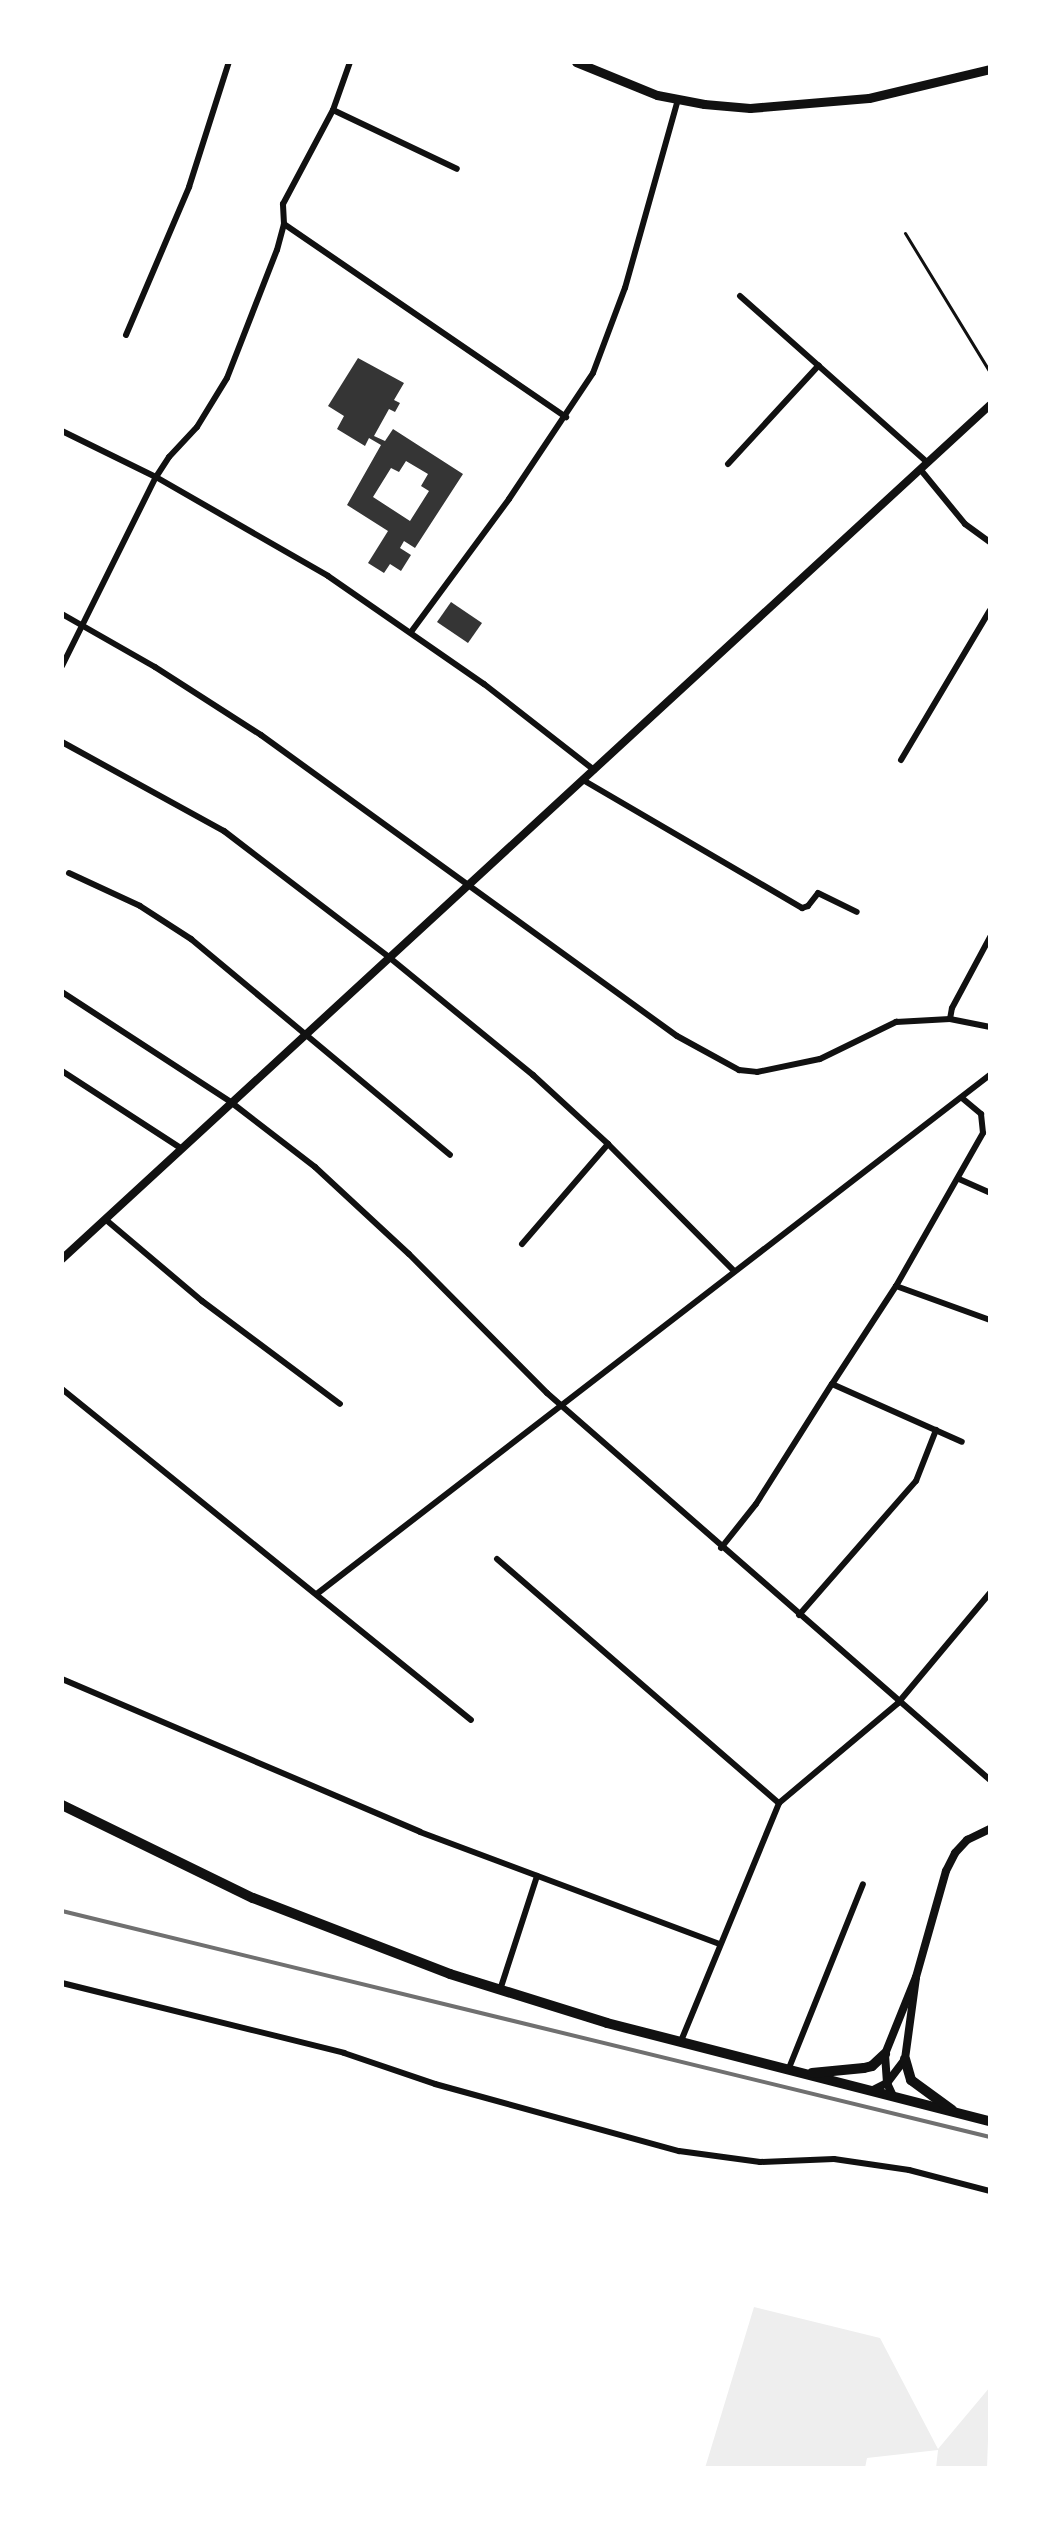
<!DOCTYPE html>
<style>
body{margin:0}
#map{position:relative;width:1052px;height:2530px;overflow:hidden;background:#fff;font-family:"Fira Sans",sans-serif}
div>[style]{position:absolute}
.green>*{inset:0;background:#eee}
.building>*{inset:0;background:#353535}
.service>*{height:3px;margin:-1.5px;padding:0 1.5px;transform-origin:1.5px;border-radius:1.5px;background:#111}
.minor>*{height:6px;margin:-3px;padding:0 3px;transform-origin:3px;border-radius:3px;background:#111}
.tertiary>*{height:8px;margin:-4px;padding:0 4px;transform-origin:4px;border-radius:4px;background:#111}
.secondary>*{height:9px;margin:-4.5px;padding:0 4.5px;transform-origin:4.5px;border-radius:4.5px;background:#111}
.primary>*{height:10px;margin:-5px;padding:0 5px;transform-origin:5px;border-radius:5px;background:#111}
.rail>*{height:4px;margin:-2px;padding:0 2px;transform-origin:2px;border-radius:2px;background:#707070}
span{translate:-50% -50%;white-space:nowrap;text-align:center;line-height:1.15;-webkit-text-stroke:6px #fff;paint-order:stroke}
.frame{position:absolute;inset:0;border:64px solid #fff;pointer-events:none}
</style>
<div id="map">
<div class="green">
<div style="clip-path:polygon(754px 2307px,880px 2338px,938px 2449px,990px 2387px,987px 2468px,936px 2468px,938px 2450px,867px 2458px,865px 2468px,705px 2468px)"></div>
</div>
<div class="building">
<div style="clip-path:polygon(evenodd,358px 358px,404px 383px,394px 400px,400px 403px,395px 412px,389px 409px,374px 436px,385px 441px,393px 429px,463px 474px,415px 548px,404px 541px,400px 548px,411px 555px,401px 571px,390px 564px,384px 573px,368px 563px,388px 531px,347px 505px,381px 445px,369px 438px,365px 446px,337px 429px,344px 416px,328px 406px,358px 358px,406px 461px,428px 474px,421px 486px,429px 491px,410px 521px,373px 497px,391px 468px,399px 472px,406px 461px)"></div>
<div style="clip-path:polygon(451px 602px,482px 623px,468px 643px,437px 622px)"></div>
</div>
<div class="service">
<div style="left:905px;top:233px;width:163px;rotate:58.6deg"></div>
</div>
<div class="minor">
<div style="left:333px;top:110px;width:137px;rotate:25.4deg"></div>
<div style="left:284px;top:224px;width:342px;rotate:34.4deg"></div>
<div style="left:740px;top:296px;width:251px;rotate:41.6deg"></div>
<div style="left:126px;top:335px;width:161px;rotate:-66.9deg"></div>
<div style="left:189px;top:187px;width:131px;rotate:-72.3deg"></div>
<div style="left:62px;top:431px;width:105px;rotate:26.1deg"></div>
<div style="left:156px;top:477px;width:198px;rotate:29.9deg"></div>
<div style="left:328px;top:576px;width:190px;rotate:34.7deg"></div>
<div style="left:484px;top:684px;width:140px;rotate:38deg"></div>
<div style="left:728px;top:464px;width:134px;rotate:-47.4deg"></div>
<div style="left:920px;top:469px;width:71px;rotate:50.7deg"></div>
<div style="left:965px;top:524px;width:31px;rotate:36deg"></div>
<div style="left:62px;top:614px;width:107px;rotate:29.7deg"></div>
<div style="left:155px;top:667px;width:126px;rotate:32.7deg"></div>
<div style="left:261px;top:735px;width:513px;rotate:35.89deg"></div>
<div style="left:677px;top:1036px;width:71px;rotate:28.7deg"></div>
<div style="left:739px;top:1070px;width:18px;rotate:6deg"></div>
<div style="left:757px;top:1072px;width:64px;rotate:-11.7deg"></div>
<div style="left:820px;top:1059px;width:85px;rotate:-26deg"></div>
<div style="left:896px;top:1022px;width:54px;rotate:-3.2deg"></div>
<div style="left:950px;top:1019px;width:41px;rotate:11.3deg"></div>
<div style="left:411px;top:632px;width:165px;rotate:-53.6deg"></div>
<div style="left:509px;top:499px;width:151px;rotate:-56.3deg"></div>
<div style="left:593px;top:373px;width:91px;rotate:-69.4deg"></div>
<div style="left:625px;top:288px;width:195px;rotate:-74.3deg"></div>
<div style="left:62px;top:666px;width:211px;rotate:-63.6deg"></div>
<div style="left:156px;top:477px;width:24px;rotate:-57deg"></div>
<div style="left:169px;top:457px;width:41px;rotate:-47deg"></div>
<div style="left:197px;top:427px;width:57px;rotate:-58.5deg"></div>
<div style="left:227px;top:378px;width:137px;rotate:-68.7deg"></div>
<div style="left:277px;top:250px;width:27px;rotate:-75deg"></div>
<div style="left:284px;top:224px;width:20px;rotate:-93deg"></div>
<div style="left:283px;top:204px;width:106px;rotate:-62deg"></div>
<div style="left:333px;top:110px;width:51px;rotate:-70.5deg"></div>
<div style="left:62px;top:742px;width:185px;rotate:28.8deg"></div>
<div style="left:224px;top:831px;width:209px;rotate:37.4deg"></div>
<div style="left:390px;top:958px;width:185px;rotate:39.3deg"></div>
<div style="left:533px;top:1075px;width:102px;rotate:42.6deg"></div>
<div style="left:608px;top:1144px;width:177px;rotate:45.2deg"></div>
<div style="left:901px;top:760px;width:174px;rotate:-59.3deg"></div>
<div style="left:583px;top:780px;width:254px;rotate:30.3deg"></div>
<div style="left:802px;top:908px;width:6px;rotate:-18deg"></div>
<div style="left:808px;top:906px;width:16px;rotate:-52deg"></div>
<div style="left:818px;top:893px;width:43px;rotate:26deg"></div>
<div style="left:69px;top:873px;width:78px;rotate:24.9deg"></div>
<div style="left:140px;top:906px;width:61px;rotate:32.9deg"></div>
<div style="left:191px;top:939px;width:337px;rotate:39.8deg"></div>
<div style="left:62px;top:992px;width:203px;rotate:33.1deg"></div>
<div style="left:232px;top:1103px;width:105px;rotate:37.6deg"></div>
<div style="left:315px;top:1167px;width:128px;rotate:42.8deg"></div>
<div style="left:409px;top:1254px;width:196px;rotate:45.2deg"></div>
<div style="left:547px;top:1393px;width:588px;rotate:41.14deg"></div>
<div style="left:950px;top:1019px;width:11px;rotate:-80deg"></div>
<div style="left:952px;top:1008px;width:81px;rotate:-61.8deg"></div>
<div style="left:62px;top:1071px;width:143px;rotate:33deg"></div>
<div style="left:962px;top:1098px;width:25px;rotate:40deg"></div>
<div style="left:981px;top:1114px;width:19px;rotate:84deg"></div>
<div style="left:983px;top:1133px;width:176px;rotate:119.6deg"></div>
<div style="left:896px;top:1286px;width:117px;rotate:123.1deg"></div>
<div style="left:832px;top:1384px;width:142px;rotate:24deg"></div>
<div style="left:959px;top:1179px;width:34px;rotate:24deg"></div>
<div style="left:105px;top:1219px;width:127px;rotate:40.2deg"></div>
<div style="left:202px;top:1301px;width:172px;rotate:36.7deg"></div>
<div style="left:522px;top:1244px;width:132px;rotate:-49.3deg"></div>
<div style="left:896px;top:1286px;width:100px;rotate:19.9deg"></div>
<div style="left:62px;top:1389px;width:526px;rotate:38.98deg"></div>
<div style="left:721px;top:1548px;width:56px;rotate:-51.5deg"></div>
<div style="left:756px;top:1504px;width:142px;rotate:-57.7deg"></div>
<div style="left:497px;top:1559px;width:373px;rotate:40.9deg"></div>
<div style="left:779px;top:1803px;width:155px;rotate:-40deg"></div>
<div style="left:898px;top:1703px;width:143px;rotate:-50.1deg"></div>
<div style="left:318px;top:1593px;width:848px;rotate:-37.63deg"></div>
<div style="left:799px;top:1615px;width:178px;rotate:-48.9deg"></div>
<div style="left:916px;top:1481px;width:55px;rotate:-68.6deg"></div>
<div style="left:62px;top:1679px;width:389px;rotate:23.1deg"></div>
<div style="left:420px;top:1832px;width:319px;rotate:20.5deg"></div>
<div style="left:62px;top:1983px;width:291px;rotate:13.9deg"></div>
<div style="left:344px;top:2053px;width:96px;rotate:18.8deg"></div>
<div style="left:435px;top:2084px;width:253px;rotate:15.4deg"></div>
<div style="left:679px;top:2151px;width:82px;rotate:7.7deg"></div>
<div style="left:760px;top:2162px;width:74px;rotate:-2.3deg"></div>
<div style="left:834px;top:2159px;width:76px;rotate:8.3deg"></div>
<div style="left:909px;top:2170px;width:84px;rotate:14.5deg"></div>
<div style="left:500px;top:1990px;width:120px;rotate:-72deg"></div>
<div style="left:681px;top:2041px;width:257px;rotate:-67.6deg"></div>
<div style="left:789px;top:2068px;width:198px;rotate:-68.1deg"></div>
</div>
<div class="tertiary">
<div style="left:62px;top:1259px;width:1261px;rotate:-42.62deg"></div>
<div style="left:873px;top:2090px;width:16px;rotate:-27deg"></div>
<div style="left:887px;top:2083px;width:30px;rotate:-53deg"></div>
<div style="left:905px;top:2059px;width:82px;rotate:-82.3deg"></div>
<div style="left:893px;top:2096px;width:14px;rotate:-115deg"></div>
<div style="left:887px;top:2083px;width:29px;rotate:-94deg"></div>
<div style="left:885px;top:2054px;width:83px;rotate:-68.1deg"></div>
<div style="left:916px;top:1977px;width:110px;rotate:-74.2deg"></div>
<div style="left:946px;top:1871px;width:20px;rotate:-63deg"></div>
<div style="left:955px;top:1853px;width:18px;rotate:-47deg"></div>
<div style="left:967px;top:1840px;width:25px;rotate:-26deg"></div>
</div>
<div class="secondary">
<div style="left:576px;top:62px;width:87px;rotate:22.2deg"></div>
<div style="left:657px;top:95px;width:48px;rotate:10.8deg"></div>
<div style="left:704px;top:104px;width:46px;rotate:5deg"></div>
<div style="left:750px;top:108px;width:119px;rotate:-4.8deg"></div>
<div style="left:869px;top:98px;width:124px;rotate:-13.5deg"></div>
</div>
<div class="primary">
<div style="left:62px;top:1805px;width:212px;rotate:26deg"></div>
<div style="left:253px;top:1898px;width:211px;rotate:21.1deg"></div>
<div style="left:450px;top:1974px;width:164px;rotate:17.3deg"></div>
<div style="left:607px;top:2023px;width:395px;rotate:14.4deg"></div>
<div style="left:905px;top:2059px;width:22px;rotate:74deg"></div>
<div style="left:911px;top:2080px;width:51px;rotate:36.2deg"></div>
<div style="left:812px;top:2073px;width:52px;rotate:-5.5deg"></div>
<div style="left:864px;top:2068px;width:8px;rotate:-14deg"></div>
<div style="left:872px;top:2066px;width:18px;rotate:-43deg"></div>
</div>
<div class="rail">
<div style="left:62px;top:1911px;width:955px;rotate:13.69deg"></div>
</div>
<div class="frame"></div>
</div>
